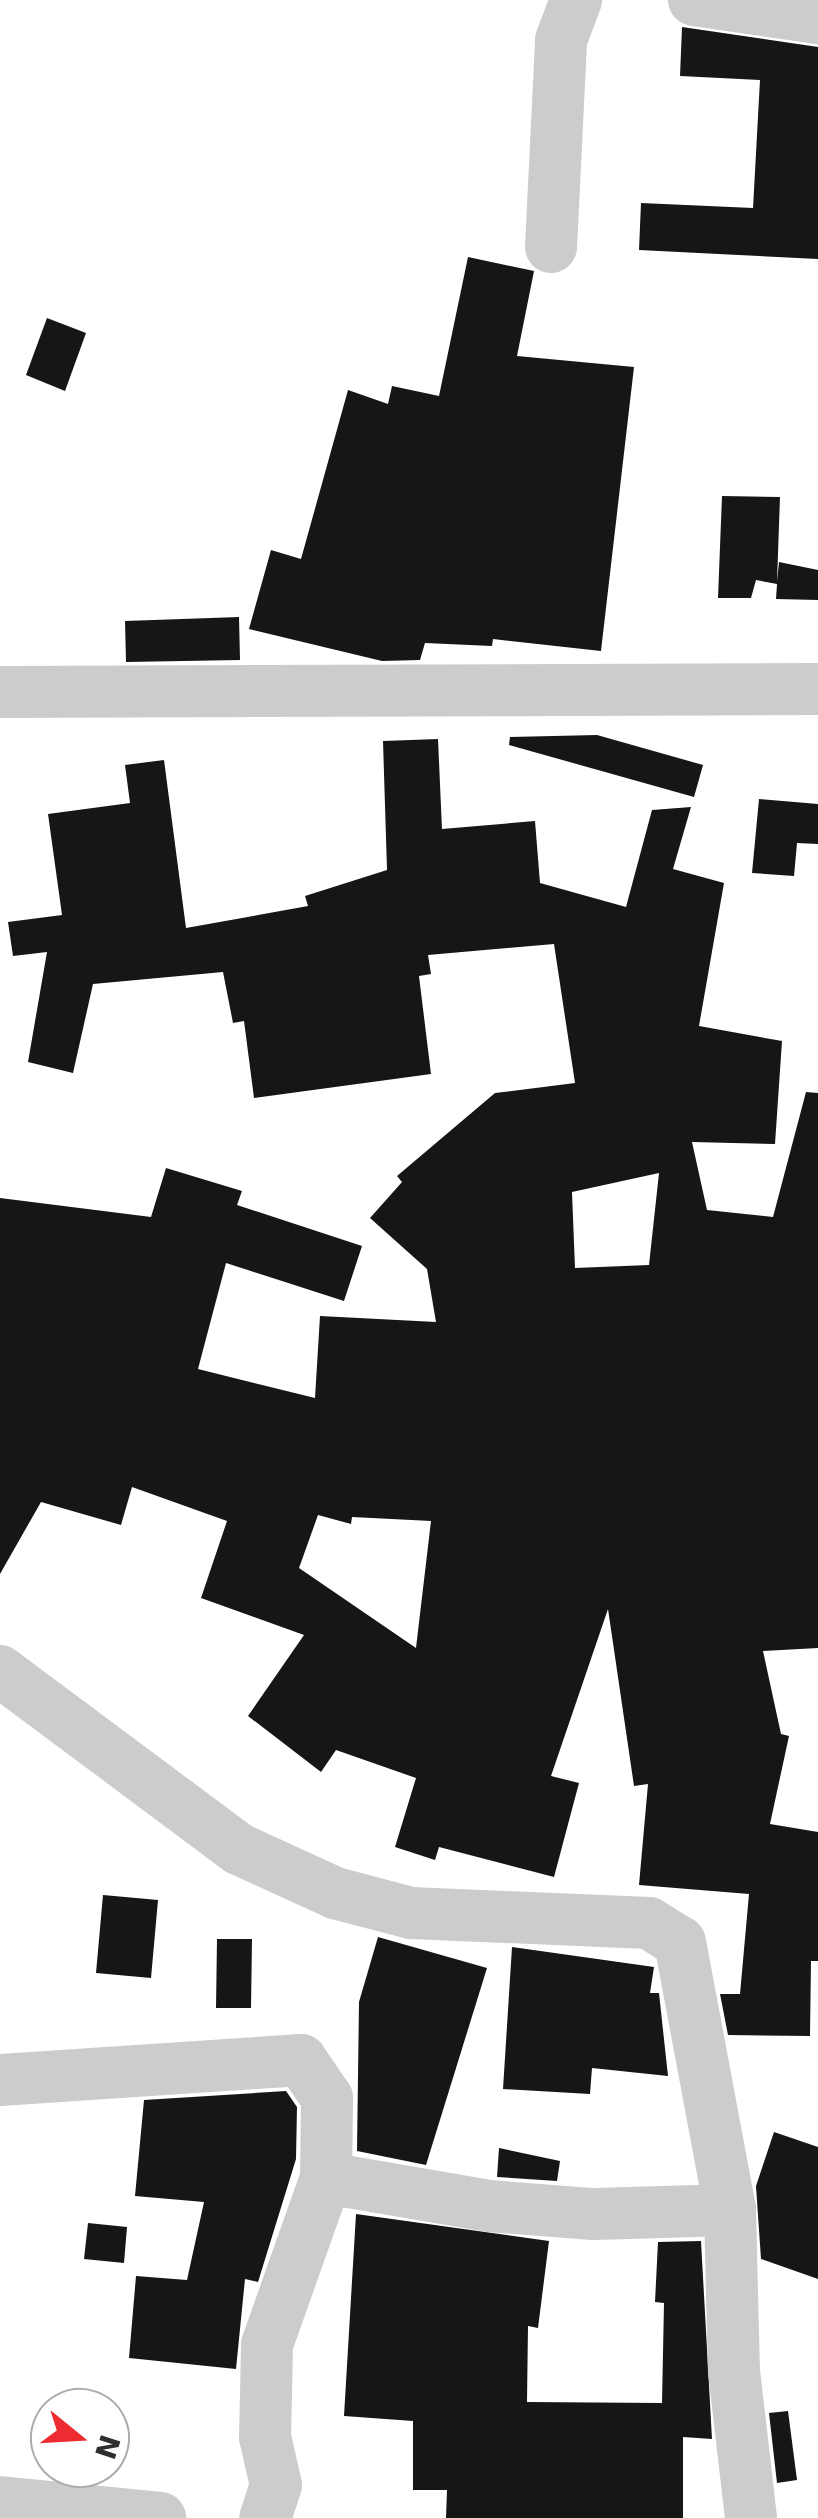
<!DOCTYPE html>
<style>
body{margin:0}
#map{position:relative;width:818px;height:2518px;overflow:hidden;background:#fff;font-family:"DejaVu Sans",sans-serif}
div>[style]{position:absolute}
.building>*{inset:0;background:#161616}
.minor>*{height:52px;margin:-26px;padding:0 26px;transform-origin:26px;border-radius:26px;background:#ccc}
span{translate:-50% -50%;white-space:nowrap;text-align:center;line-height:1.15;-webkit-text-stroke:10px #fff;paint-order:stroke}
.north{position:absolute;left:30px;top:2388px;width:100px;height:100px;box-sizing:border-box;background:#fff;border:2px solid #acacac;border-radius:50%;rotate:108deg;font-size:28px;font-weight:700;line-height:40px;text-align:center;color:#2f2f2f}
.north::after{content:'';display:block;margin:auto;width:35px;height:45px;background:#ec2c31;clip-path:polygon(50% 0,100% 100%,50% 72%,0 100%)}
</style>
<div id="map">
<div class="building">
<div style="clip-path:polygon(682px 27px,818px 47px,818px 259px,639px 250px,641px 203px,753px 208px,760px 80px,680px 76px)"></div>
<div style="clip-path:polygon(468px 257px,534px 271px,517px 356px,634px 367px,601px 651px,493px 639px,492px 646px,425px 643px,420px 660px,382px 661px,249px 629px,271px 550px,301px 559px,348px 390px,388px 404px,392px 386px,439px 396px)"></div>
<div style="clip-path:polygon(47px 318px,86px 333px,65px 391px,26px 375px)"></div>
<div style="clip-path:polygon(722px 496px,780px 497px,777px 582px,779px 562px,818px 570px,818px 600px,776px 599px,777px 584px,756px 580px,751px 598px,718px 598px)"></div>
<div style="clip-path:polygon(239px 617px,240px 660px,126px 662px,125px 621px)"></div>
<div style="clip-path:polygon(597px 735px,703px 765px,694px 797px,509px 745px,510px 737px)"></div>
<div style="clip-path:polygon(evenodd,438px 739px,442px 829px,535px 821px,540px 883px,626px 907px,652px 810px,691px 807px,673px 869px,724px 883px,699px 1026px,782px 1041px,775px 1144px,692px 1142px,707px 1210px,773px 1217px,806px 1092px,818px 1093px,818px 1648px,763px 1651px,781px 1734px,789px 1736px,770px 1824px,818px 1832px,818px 1961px,811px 1961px,810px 2036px,728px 2035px,720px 1994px,740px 1994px,749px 1894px,639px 1885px,648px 1784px,634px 1786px,608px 1609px,551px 1776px,579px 1783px,554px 1877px,439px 1847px,435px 1860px,395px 1847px,416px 1778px,336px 1750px,321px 1772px,248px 1716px,304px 1635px,201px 1598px,227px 1521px,132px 1487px,121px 1525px,41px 1502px,0 1574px,0 1198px,151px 1217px,166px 1168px,242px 1191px,237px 1205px,362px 1246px,344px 1301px,226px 1263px,198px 1369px,315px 1398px,320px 1316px,436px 1322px,427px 1269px,370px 1218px,402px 1182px,397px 1176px,495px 1093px,575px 1083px,554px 944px,428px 955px,431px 974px,419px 976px,431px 1074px,254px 1098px,244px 1021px,233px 1023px,223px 972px,93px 984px,73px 1073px,28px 1062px,47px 952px,13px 956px,8px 922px,62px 915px,48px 814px,130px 803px,125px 765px,164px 760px,186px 928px,308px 906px,305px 896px,387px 870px,383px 741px,438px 739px,659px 1173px,649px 1265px,575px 1268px,572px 1192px,659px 1173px,438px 739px,318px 1515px,351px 1524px,352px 1517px,431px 1521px,416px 1648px,299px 1568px,318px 1515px)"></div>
<div style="clip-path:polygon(759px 799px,818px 804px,818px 844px,797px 843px,794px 876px,752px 873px)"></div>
<div style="clip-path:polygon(103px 1895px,158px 1900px,151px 1978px,96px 1973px)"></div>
<div style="clip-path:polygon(378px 1937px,487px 1968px,426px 2165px,357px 2151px,359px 2002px)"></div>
<div style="clip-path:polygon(217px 1939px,252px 1939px,251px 2008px,216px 2008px)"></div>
<div style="clip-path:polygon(512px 1947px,654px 1967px,650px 1993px,659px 1993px,668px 2076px,592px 2068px,590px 2094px,503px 2089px)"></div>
<div style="clip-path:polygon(286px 2091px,297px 2107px,296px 2159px,258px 2282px,245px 2279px,236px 2369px,129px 2358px,136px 2276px,187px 2280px,204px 2202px,135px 2196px,144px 2100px)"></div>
<div style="clip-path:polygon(774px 2132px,818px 2147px,818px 2279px,761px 2259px,756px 2186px)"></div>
<div style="clip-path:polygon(499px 2148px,560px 2161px,557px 2181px,497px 2177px)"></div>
<div style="clip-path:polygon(356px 2214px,549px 2241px,538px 2328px,528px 2326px,527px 2402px,662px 2403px,664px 2303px,655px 2302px,658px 2242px,701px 2241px,712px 2439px,683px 2437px,683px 2518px,446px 2518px,447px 2490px,413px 2490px,413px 2421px,344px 2416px)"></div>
<div style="clip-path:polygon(88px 2223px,127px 2227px,124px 2263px,84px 2259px)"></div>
<div style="clip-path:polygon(788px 2411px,797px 2480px,777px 2483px,769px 2413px)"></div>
</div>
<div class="minor">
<div style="left:694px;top:0;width:125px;rotate:8.3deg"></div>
<div style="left:551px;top:247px;width:207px;rotate:-87.2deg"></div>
<div style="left:561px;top:40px;width:43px;rotate:-69.4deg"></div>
<div style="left:0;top:692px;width:818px;rotate:-0.21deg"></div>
<div style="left:0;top:1671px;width:298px;rotate:36.7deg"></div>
<div style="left:239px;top:1849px;width:106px;rotate:24.6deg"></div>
<div style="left:335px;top:1893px;width:79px;rotate:14.7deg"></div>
<div style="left:411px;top:1913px;width:238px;rotate:2.4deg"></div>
<div style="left:649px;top:1923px;width:36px;rotate:32deg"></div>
<div style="left:680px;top:1942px;width:273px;rotate:79.4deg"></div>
<div style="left:0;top:2080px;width:302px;rotate:-3.8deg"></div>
<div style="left:301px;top:2060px;width:46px;rotate:55.6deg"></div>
<div style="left:327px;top:2098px;width:80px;rotate:90.7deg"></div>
<div style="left:326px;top:2178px;width:177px;rotate:109.5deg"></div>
<div style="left:267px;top:2345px;width:92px;rotate:91.2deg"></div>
<div style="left:265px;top:2437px;width:49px;rotate:77.1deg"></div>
<div style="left:276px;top:2485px;width:35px;rotate:108deg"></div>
<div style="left:326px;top:2178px;width:165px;rotate:9.7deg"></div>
<div style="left:489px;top:2206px;width:105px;rotate:4.4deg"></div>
<div style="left:594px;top:2214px;width:136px;rotate:-1.7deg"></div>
<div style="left:730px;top:2210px;width:161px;rotate:88.6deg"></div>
<div style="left:734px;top:2371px;width:148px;rotate:83.4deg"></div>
<div style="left:0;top:2502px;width:161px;rotate:5.7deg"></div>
</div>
<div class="north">N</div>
</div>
